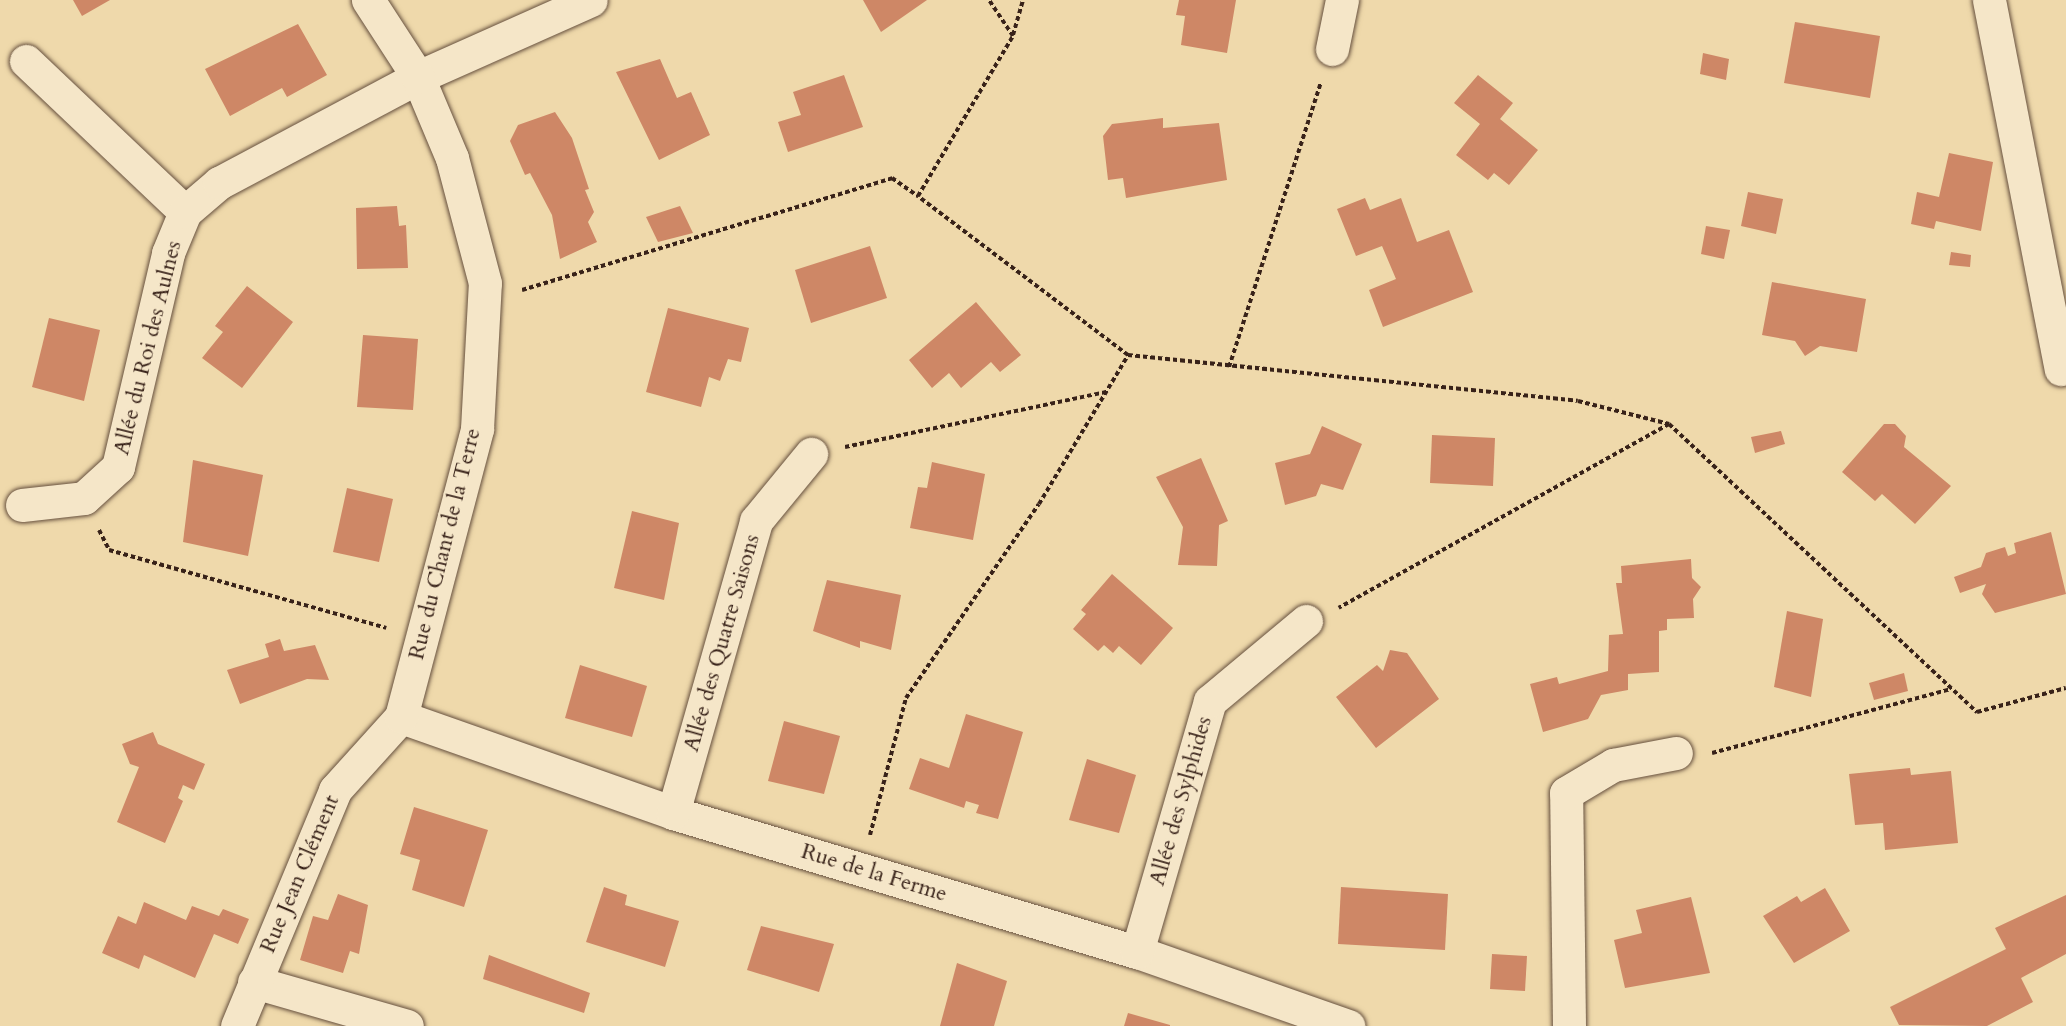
<!DOCTYPE html>
<meta charset="utf-8">
<style>
body{margin:0}
#map{position:relative;width:2066px;height:1026px;overflow:hidden;background:#efd9ab;font-family:Cardo,serif}
div>[style]{position:absolute}
.building>*{inset:0;background:#ce8766}
.path>*{height:4px;margin-top:-2px;transform-origin:0;background:repeating-linear-gradient(90deg,#382219 0 4.5px,transparent 0 7.5px)}
.roads{filter:drop-shadow(0 0 2px #66503e) drop-shadow(0 0 2px #66503e)}
.minor>*{height:33px;margin:-16.5px;padding:0 16.5px;transform-origin:16.5px;border-radius:16.5px;background:#f5e6c8}
span{translate:-50% -50%;white-space:nowrap;text-align:center;line-height:1.15;-webkit-text-stroke:4.5px #f5e6c8;paint-order:stroke}
.street-label{font-size:22px;color:#382219}
</style>
<div id="map">
<div class="building">
<div style="clip-path:polygon(73px 0,110px 0,82px 16px)"></div>
<div style="clip-path:polygon(863px 0,927px 0,881px 32px)"></div>
<div style="clip-path:polygon(1179px 0,1236px 0,1227px 53px,1181px 45px,1185px 16px,1176px 15px)"></div>
<div style="clip-path:polygon(1795px 22px,1880px 36px,1870px 98px,1784px 83px)"></div>
<div style="clip-path:polygon(298px 24px,327px 75px,287px 97px,282px 88px,230px 116px,205px 69px)"></div>
<div style="clip-path:polygon(1703px 53px,1729px 59px,1726px 80px,1700px 74px)"></div>
<div style="clip-path:polygon(660px 59px,677px 98px,691px 92px,710px 135px,659px 160px,616px 72px)"></div>
<div style="clip-path:polygon(844px 75px,863px 127px,788px 152px,778px 122px,801px 115px,793px 92px)"></div>
<div style="clip-path:polygon(1478px 75px,1513px 103px,1500px 119px,1538px 150px,1509px 185px,1494px 173px,1488px 180px,1456px 155px,1480px 124px,1454px 103px)"></div>
<div style="clip-path:polygon(555px 112px,572px 138px,589px 189px,585px 190px,594px 212px,588px 222px,597px 242px,560px 259px,552px 215px,530px 173px,525px 175px,510px 141px,518px 125px)"></div>
<div style="clip-path:polygon(1163px 118px,1163px 128px,1219px 123px,1227px 180px,1126px 198px,1123px 178px,1108px 180px,1103px 136px,1112px 124px)"></div>
<div style="clip-path:polygon(1949px 153px,1993px 162px,1981px 231px,1936px 221px,1934px 229px,1911px 224px,1917px 192px,1939px 197px)"></div>
<div style="clip-path:polygon(1748px 192px,1783px 199px,1776px 234px,1741px 226px)"></div>
<div style="clip-path:polygon(1365px 198px,1370px 210px,1401px 198px,1417px 242px,1449px 230px,1473px 292px,1383px 327px,1369px 290px,1396px 279px,1382px 246px,1356px 256px,1337px 209px)"></div>
<div style="clip-path:polygon(397px 206px,399px 226px,406px 225px,408px 268px,357px 269px,356px 208px)"></div>
<div style="clip-path:polygon(680px 206px,693px 233px,658px 242px,646px 217px)"></div>
<div style="clip-path:polygon(1706px 226px,1730px 230px,1724px 259px,1701px 254px)"></div>
<div style="clip-path:polygon(870px 246px,887px 298px,811px 323px,795px 270px)"></div>
<div style="clip-path:polygon(1951px 252px,1971px 255px,1970px 267px,1949px 265px)"></div>
<div style="clip-path:polygon(1772px 282px,1866px 299px,1857px 352px,1820px 346px,1805px 356px,1795px 341px,1762px 335px)"></div>
<div style="clip-path:polygon(247px 286px,293px 322px,242px 388px,202px 358px,223px 332px,215px 326px)"></div>
<div style="clip-path:polygon(976px 302px,1021px 355px,1000px 372px,991px 362px,961px 388px,949px 373px,932px 388px,909px 360px)"></div>
<div style="clip-path:polygon(668px 308px,749px 328px,741px 362px,728px 359px,720px 381px,709px 377px,701px 407px,646px 392px)"></div>
<div style="clip-path:polygon(49px 318px,100px 330px,84px 401px,32px 387px)"></div>
<div style="clip-path:polygon(363px 335px,418px 339px,413px 410px,357px 407px)"></div>
<div style="clip-path:polygon(1884px 424px,1895px 424px,1906px 436px,1904px 447px,1951px 486px,1915px 524px,1882px 494px,1875px 501px,1842px 472px)"></div>
<div style="clip-path:polygon(1322px 426px,1362px 444px,1343px 490px,1321px 484px,1316px 496px,1285px 505px,1275px 463px,1310px 454px)"></div>
<div style="clip-path:polygon(1781px 431px,1785px 444px,1755px 453px,1751px 437px)"></div>
<div style="clip-path:polygon(1432px 435px,1495px 438px,1493px 486px,1430px 483px)"></div>
<div style="clip-path:polygon(1201px 458px,1228px 521px,1219px 525px,1217px 566px,1178px 565px,1183px 527px,1156px 477px)"></div>
<div style="clip-path:polygon(193px 460px,263px 475px,248px 556px,183px 542px)"></div>
<div style="clip-path:polygon(932px 462px,985px 474px,973px 540px,910px 528px,918px 487px,927px 488px)"></div>
<div style="clip-path:polygon(347px 488px,393px 499px,379px 562px,333px 552px)"></div>
<div style="clip-path:polygon(632px 511px,679px 523px,664px 600px,614px 588px)"></div>
<div style="clip-path:polygon(2051px 532px,2066px 594px,1995px 613px,1982px 594px,1986px 584px,1960px 593px,1954px 577px,1981px 567px,1986px 553px,2005px 547px,2008px 556px,2016px 553px,2014px 543px)"></div>
<div style="clip-path:polygon(1691px 559px,1692px 578px,1701px 587px,1693px 599px,1694px 618px,1667px 619px,1667px 630px,1659px 631px,1659px 672px,1628px 674px,1628px 690px,1601px 695px,1588px 719px,1543px 732px,1530px 684px,1557px 677px,1559px 684px,1608px 671px,1609px 635px,1623px 634px,1616px 583px,1622px 583px,1621px 566px)"></div>
<div style="clip-path:polygon(1112px 574px,1173px 628px,1141px 665px,1119px 646px,1113px 653px,1104px 645px,1098px 651px,1073px 629px,1086px 614px,1081px 610px)"></div>
<div style="clip-path:polygon(827px 580px,901px 595px,891px 650px,860px 641px,860px 648px,813px 631px)"></div>
<div style="clip-path:polygon(1787px 611px,1823px 619px,1811px 697px,1774px 687px)"></div>
<div style="clip-path:polygon(280px 639px,284px 651px,315px 645px,329px 680px,307px 679px,240px 704px,227px 670px,269px 657px,265px 644px)"></div>
<div style="clip-path:polygon(1390px 650px,1407px 653px,1439px 699px,1376px 748px,1336px 697px,1377px 665px,1383px 671px)"></div>
<div style="clip-path:polygon(580px 665px,647px 686px,632px 737px,565px 718px)"></div>
<div style="clip-path:polygon(1904px 673px,1908px 691px,1874px 700px,1869px 683px)"></div>
<div style="clip-path:polygon(966px 714px,1023px 732px,998px 819px,976px 813px,979px 805px,966px 801px,964px 808px,909px 789px,920px 758px,949px 768px)"></div>
<div style="clip-path:polygon(784px 721px,840px 736px,824px 794px,768px 781px)"></div>
<div style="clip-path:polygon(153px 732px,158px 744px,205px 764px,194px 790px,183px 785px,178px 798px,183px 801px,165px 843px,117px 822px,139px 767px,130px 764px,122px 744px)"></div>
<div style="clip-path:polygon(1087px 759px,1136px 775px,1119px 833px,1069px 820px)"></div>
<div style="clip-path:polygon(1910px 768px,1911px 775px,1951px 771px,1958px 843px,1885px 850px,1883px 823px,1855px 825px,1849px 774px)"></div>
<div style="clip-path:polygon(414px 807px,488px 830px,464px 907px,412px 890px,420px 860px,400px 854px)"></div>
<div style="clip-path:polygon(604px 887px,627px 895px,625px 905px,679px 921px,665px 967px,586px 942px)"></div>
<div style="clip-path:polygon(1341px 887px,1448px 894px,1445px 950px,1338px 944px)"></div>
<div style="clip-path:polygon(1825px 888px,1850px 931px,1794px 963px,1763px 916px,1797px 896px,1801px 902px)"></div>
<div style="clip-path:polygon(338px 894px,368px 905px,359px 954px,350px 951px,343px 973px,300px 960px,313px 916px,328px 920px)"></div>
<div style="clip-path:polygon(2066px 895px,2066px 954px,2021px 978px,2033px 1002px,1987px 1026px,1899px 1025px,1890px 1007px,2006px 949px,1995px 928px)"></div>
<div style="clip-path:polygon(1691px 897px,1710px 973px,1625px 988px,1614px 940px,1642px 933px,1636px 910px)"></div>
<div style="clip-path:polygon(144px 902px,186px 920px,192px 906px,219px 916px,223px 909px,249px 919px,238px 944px,214px 934px,195px 978px,144px 955px,139px 969px,102px 953px,118px 916px,136px 924px)"></div>
<div style="clip-path:polygon(761px 926px,834px 944px,819px 992px,747px 970px)"></div>
<div style="clip-path:polygon(1492px 954px,1527px 956px,1525px 991px,1490px 989px)"></div>
<div style="clip-path:polygon(489px 955px,590px 993px,584px 1013px,483px 979px)"></div>
<div style="clip-path:polygon(957px 963px,1007px 981px,994px 1026px,940px 1026px)"></div>
<div style="clip-path:polygon(1128px 1013px,1170px 1025px,1170px 1026px,1124px 1026px)"></div>
</div>
<div class="path">
<div style="left:1013px;top:35px;width:36px;rotate:-74deg"></div>
<div style="left:522px;top:290px;width:387px;rotate:-16.8deg"></div>
<div style="left:892px;top:178px;width:32px;rotate:35deg"></div>
<div style="left:1128px;top:355px;width:452px;rotate:5.8deg"></div>
<div style="left:1578px;top:401px;width:94px;rotate:14.2deg"></div>
<div style="left:1669px;top:424px;width:378px;rotate:150.9deg"></div>
<div style="left:1229px;top:367px;width:299px;rotate:-72.1deg"></div>
<div style="left:1669px;top:424px;width:422px;rotate:43.1deg"></div>
<div style="left:1977px;top:712px;width:92px;rotate:-15.1deg"></div>
<div style="left:845px;top:447px;width:266px;rotate:-11.9deg"></div>
<div style="left:99px;top:530px;width:22px;rotate:63deg"></div>
<div style="left:109px;top:550px;width:288px;rotate:15.7deg"></div>
<div style="left:1712px;top:753px;width:247px;rotate:-15deg"></div>
<div style="left:870px;top:835px;width:142px;rotate:-75.3deg"></div>
<div style="left:906px;top:698px;width:235px;rotate:-55.6deg"></div>
<div style="left:1039px;top:504px;width:174px;rotate:-59.1deg"></div>
<div style="left:1128px;top:355px;width:263px;rotate:-142.9deg"></div>
<div style="left:918px;top:196px;width:186px;rotate:-59.3deg"></div>
<div style="left:1013px;top:36px;width:43px;rotate:-123.7deg"></div>
</div>
<div class="roads">
<div class="minor">
<div style="left:1989px;top:0;width:376px;rotate:79deg"></div>
<div style="left:1332px;top:49px;width:50px;rotate:-78.5deg"></div>
<div style="left:26px;top:61px;width:219px;rotate:43.5deg"></div>
<div style="left:22px;top:505px;width:62px;rotate:-6.4deg"></div>
<div style="left:84px;top:498px;width:46px;rotate:-42.4deg"></div>
<div style="left:118px;top:467px;width:220px;rotate:-76.8deg"></div>
<div style="left:168px;top:253px;width:44px;rotate:-67.5deg"></div>
<div style="left:185px;top:212px;width:45px;rotate:-40.5deg"></div>
<div style="left:219px;top:183px;width:225px;rotate:-28deg"></div>
<div style="left:418px;top:77px;width:189px;rotate:-24deg"></div>
<div style="left:401px;top:717px;width:288px;rotate:19.4deg"></div>
<div style="left:673px;top:813px;width:484px;rotate:16.7deg"></div>
<div style="left:1137px;top:952px;width:224px;rotate:19.3deg"></div>
<div style="left:673px;top:813px;width:304px;rotate:-74.1deg"></div>
<div style="left:756px;top:521px;width:87px;rotate:-50.6deg"></div>
<div style="left:1137px;top:952px;width:261px;rotate:-73.8deg"></div>
<div style="left:1210px;top:701px;width:125px;rotate:-39.8deg"></div>
<div style="left:254px;top:982px;width:159px;rotate:16deg"></div>
<div style="left:237px;top:1026px;width:256px;rotate:-67.4deg"></div>
<div style="left:335px;top:790px;width:98px;rotate:-47.9deg"></div>
<div style="left:401px;top:717px;width:298px;rotate:-75.2deg"></div>
<div style="left:477px;top:429px;width:146px;rotate:-86.9deg"></div>
<div style="left:485px;top:283px;width:129px;rotate:-104.8deg"></div>
<div style="left:452px;top:158px;width:88px;rotate:-112.8deg"></div>
<div style="left:418px;top:77px;width:92px;rotate:-123deg"></div>
<div style="left:1569px;top:1026px;width:233px;rotate:-90.7deg"></div>
<div style="left:1566px;top:793px;width:55px;rotate:-30.8deg"></div>
<div style="left:1613px;top:765px;width:64px;rotate:-10.8deg"></div>
</div>
</div>
<div class="street-label">
<span style="left:148px;top:348px;rotate:-76deg">Allée du Roi des Aulnes</span>
<span style="left:445px;top:544px;rotate:-76deg">Rue du Chant de la Terre</span>
<span style="left:722px;top:643px;rotate:-74deg">Allée des Quatre Saisons</span>
<span style="left:1181px;top:801px;rotate:-74deg">Allée des Sylphides</span>
<span style="left:874px;top:873px;rotate:17deg">Rue de la Ferme</span>
<span style="left:300px;top:874px;rotate:-67deg">Rue Jean Clément</span>
</div>
</div>
